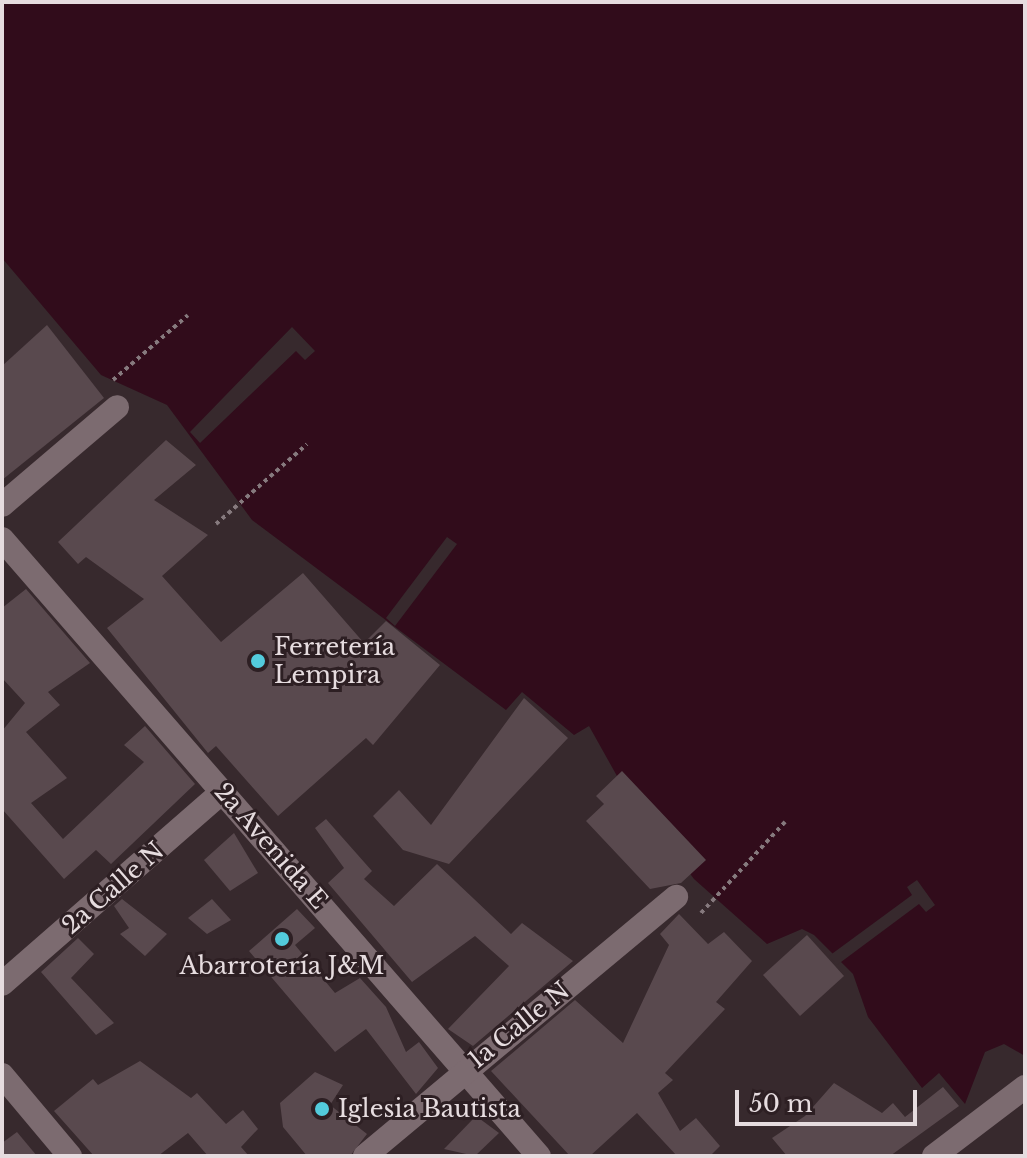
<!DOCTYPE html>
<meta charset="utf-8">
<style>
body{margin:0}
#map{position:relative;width:1027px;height:1158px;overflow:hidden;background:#37292d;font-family:"Libre Baskerville",serif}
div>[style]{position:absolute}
.water>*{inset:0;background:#310c1b}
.pier>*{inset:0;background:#37292d}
.building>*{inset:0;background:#59494e}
.path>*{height:4px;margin-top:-2px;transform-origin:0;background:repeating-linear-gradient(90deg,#867a7e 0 4px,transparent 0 8px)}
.street>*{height:24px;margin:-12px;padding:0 12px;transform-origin:12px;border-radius:12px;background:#7c6b70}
.secondary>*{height:24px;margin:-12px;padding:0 12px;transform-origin:12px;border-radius:12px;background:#7c6b70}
.dots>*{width:22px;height:22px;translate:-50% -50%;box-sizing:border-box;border:4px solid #2d1f23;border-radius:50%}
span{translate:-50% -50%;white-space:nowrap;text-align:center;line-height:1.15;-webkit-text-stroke:6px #2d1f23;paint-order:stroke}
.poi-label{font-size:24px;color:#e6dcdf}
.left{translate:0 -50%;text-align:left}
.street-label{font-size:24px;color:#e6dcdf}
.frame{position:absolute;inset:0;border:4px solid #e6dcdf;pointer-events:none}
.scale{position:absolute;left:735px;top:1090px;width:182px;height:36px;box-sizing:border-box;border:4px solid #e6dcdf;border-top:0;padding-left:10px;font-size:24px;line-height:28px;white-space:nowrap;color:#e6dcdf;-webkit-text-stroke:6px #2d1f23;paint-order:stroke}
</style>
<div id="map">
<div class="water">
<div style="clip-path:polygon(2px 2px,1025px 2px,1025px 1056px,1004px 1044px,985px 1052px,965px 1104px,939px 1073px,922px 1088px,868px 1017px,853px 974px,814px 935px,802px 929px,767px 944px,694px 879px,617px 776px,589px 726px,574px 735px,522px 692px,506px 710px,252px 520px,167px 405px,101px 375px,2px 258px)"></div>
</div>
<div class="pier">
<div style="clip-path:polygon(292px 327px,315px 351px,305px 360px,296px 351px,200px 443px,190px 432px)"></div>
<div style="clip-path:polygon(447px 537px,457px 544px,395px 626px,386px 618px)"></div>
<div style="clip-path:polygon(917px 880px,935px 905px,926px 912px,919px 904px,837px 965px,829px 956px,912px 895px,907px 887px)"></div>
</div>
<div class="building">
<div style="clip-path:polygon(47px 325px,104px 398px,2px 480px,2px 366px)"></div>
<div style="clip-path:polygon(166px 440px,196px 465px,154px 500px,208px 535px,162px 576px,221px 642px,303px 573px,364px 643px,386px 621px,440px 665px,373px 745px,366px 738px,278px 816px,216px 746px,208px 753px,107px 628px,144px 599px,86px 557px,78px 564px,58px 542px)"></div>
<div style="clip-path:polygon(26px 589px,90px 663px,48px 692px,60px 705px,26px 732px,67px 778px,31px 803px,63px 839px,144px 762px,124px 745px,145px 726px,195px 784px,111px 864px,96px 850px,64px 879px,2px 809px,2px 731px,25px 703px,2px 678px,2px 608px)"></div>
<div style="clip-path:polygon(524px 698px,568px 738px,449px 864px,403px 850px,373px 816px,399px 790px,431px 825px)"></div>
<div style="clip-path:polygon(622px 771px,706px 860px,681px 883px,650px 889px,586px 821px,604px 804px,596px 796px)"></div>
<div style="clip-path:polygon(326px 819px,372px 871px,364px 879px,394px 906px,437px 864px,511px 934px,522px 923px,573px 961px,473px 1046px,448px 1029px,509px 966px,475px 936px,412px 982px,328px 883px,344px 868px,315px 828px)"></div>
<div style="clip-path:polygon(234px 833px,258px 873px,230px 891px,204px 860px)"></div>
<div style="clip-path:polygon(122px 899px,167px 934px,145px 956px,120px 934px,129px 928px,114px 906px)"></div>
<div style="clip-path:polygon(212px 899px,231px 920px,207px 934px,188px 918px)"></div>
<div style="clip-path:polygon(297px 909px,315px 928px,295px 945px,335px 993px,360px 978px,386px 1007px,406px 1052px,419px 1042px,438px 1068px,416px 1094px,366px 1029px,335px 1052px,249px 951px)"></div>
<div style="clip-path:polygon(679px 914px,708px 944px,724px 932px,752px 961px,716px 1002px,725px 1009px,665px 1073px,673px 1080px,658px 1093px,680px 1131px,696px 1118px,720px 1146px,710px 1156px,677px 1156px,637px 1113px,590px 1156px,570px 1156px,491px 1071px,575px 1000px,623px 1043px,669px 945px,660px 934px)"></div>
<div style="clip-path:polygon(807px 935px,844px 976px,800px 1016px,763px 975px)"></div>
<div style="clip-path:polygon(78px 938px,94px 954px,71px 978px,114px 1023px,96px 1035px,41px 972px)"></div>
<div style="clip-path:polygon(140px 1061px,191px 1098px,197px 1093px,226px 1124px,243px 1110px,258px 1129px,241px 1147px,249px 1156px,208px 1156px,188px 1133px,158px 1156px,94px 1156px,54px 1111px,93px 1079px,98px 1085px)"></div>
<div style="clip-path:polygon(315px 1072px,343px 1085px,330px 1105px,367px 1134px,350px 1156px,307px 1156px,283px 1127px,280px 1103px)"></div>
<div style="clip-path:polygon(834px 1083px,882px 1113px,893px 1103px,905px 1117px,943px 1087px,959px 1106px,890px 1156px,787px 1156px,772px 1138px,805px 1116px)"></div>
<div style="clip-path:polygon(476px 1116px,499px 1133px,475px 1156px,444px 1149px)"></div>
<div style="clip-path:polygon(17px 1132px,37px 1156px,2px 1156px,2px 1143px)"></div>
</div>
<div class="path">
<div style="left:113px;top:380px;width:99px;rotate:-40.9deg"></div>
<div style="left:216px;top:524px;width:121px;rotate:-41.3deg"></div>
<div style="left:701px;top:913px;width:124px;rotate:-47.3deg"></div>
</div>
<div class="street">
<div style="left:2px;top:505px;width:151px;rotate:-40.4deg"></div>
<div style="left:2px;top:539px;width:818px;rotate:48.97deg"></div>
<div style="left:2px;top:984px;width:293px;rotate:-41.1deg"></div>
<div style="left:2px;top:1075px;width:106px;rotate:50deg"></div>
<div style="left:365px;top:1156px;width:405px;rotate:-39.8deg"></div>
</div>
<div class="secondary">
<div style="left:934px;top:1156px;width:114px;rotate:-37.2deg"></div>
</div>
<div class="dots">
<div style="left:258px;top:661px;background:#53cbdc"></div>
<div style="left:282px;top:939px;background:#53cbdc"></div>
<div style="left:322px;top:1109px;background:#53cbdc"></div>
</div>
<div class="poi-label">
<span class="left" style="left:274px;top:661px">Ferretería<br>Lempira</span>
<span style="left:282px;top:966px">Abarrotería J&amp;M</span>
<span class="left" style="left:338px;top:1109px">Iglesia Bautista</span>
</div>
<div class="street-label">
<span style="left:271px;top:846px;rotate:49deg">2a Avenida E</span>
<span style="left:113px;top:888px;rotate:-41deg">2a Calle N</span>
<span style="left:519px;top:1025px;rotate:-39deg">1a Calle N</span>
</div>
<div class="frame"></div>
<div class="scale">50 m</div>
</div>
